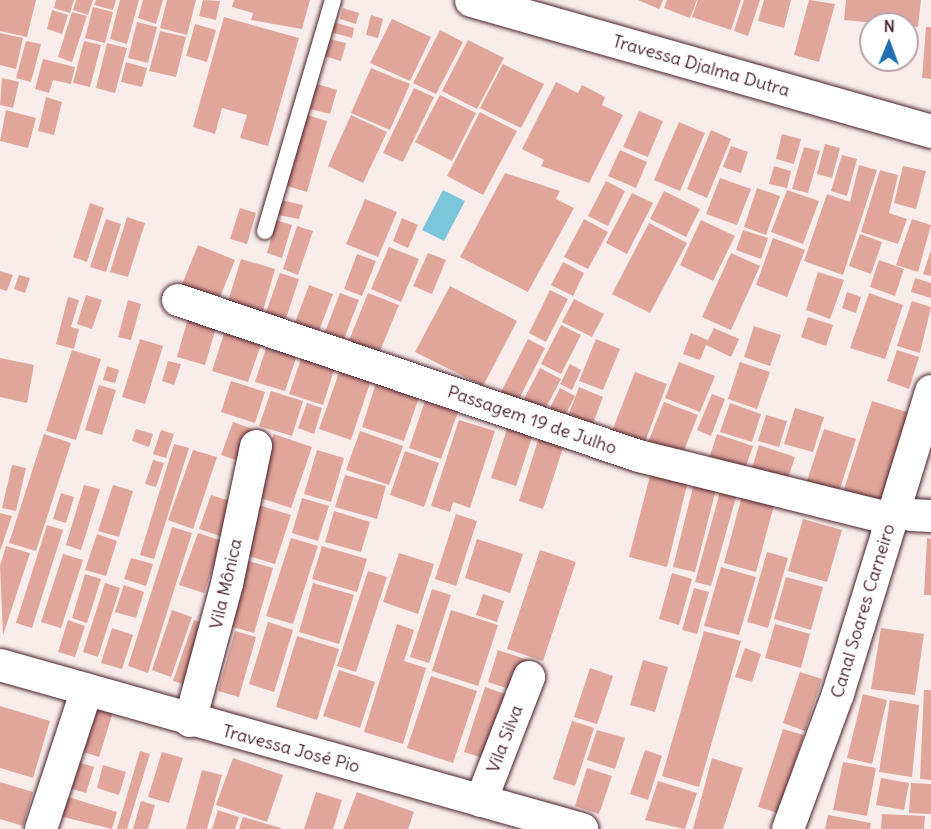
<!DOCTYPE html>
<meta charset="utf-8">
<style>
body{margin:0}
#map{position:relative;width:931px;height:829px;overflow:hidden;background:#f9edeb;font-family:Delius,sans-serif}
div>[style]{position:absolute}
.water>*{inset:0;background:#7bc6db}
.building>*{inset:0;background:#e0a69c}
.roads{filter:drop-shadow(0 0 2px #4a1f2b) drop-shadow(0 0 2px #4a1f2b)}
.service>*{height:16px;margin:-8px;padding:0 8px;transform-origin:8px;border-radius:8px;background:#fff}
.minor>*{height:32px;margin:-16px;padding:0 16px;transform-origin:16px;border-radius:16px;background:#fff}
.tertiary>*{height:33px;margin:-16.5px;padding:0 16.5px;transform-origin:16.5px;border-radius:16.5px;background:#fff}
span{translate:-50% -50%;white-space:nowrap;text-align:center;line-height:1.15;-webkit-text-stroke:4.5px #fff;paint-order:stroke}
.street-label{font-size:18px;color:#4a1f2b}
.north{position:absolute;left:859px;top:12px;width:60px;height:60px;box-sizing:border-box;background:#fff;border:2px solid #b7a5aa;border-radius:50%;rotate:1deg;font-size:16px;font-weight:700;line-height:24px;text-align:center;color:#4a1f2b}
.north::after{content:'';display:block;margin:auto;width:21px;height:27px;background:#1f6fb2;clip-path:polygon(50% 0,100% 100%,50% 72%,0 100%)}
</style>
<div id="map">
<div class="water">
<div style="clip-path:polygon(443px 190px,465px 201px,444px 241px,422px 230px)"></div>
</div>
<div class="building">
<div style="clip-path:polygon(0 0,36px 0,27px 37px,0 31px)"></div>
<div style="clip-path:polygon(56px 0,74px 0,70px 13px,54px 8px)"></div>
<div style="clip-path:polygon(76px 0,93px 0,88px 15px,73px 10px)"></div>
<div style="clip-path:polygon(96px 0,116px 0,113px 10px,94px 5px)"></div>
<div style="clip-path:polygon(120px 0,139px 0,127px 44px,110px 39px)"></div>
<div style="clip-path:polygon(143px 0,163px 0,156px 24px,138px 18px)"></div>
<div style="clip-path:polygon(167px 0,196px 0,187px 35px,160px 28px)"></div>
<div style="clip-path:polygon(203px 0,220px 1px,216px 20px,199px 16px)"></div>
<div style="clip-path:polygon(234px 0,310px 0,302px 29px,251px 20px,253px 13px,232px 7px)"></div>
<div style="clip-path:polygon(638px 0,663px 0,659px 9px)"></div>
<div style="clip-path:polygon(667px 0,697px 0,690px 18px,664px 8px)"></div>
<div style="clip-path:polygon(698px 0,741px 0,731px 30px,692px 17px)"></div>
<div style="clip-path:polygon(744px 0,760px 0,748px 36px,734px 31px)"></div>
<div style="clip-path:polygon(764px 0,791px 0,784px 28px,758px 21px)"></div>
<div style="clip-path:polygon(809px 0,835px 4px,819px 62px,794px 55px)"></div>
<div style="clip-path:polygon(846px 0,921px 0,918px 27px,844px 20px)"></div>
<div style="clip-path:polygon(93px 7px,113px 12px,105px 43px,85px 38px)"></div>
<div style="clip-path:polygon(343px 8px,359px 13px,356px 24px,340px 19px)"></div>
<div style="clip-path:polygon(52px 10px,68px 15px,62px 34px,47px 29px)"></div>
<div style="clip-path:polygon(72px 12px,87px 16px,72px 62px,58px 57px)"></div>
<div style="clip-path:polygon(371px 15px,383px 19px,378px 38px,366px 35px)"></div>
<div style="clip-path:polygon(224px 17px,299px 38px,268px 146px,240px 138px,247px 115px,222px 108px,215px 134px,193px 127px)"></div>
<div style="clip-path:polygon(392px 19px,431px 37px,410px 81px,370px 63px)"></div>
<div style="clip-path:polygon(137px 22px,157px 27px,148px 63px,128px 58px)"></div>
<div style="clip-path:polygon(333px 22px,354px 28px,352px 38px,330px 32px)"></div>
<div style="clip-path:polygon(195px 24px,216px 30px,207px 62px,186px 56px)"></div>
<div style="clip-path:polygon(926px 27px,931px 27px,931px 79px,922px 78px)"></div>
<div style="clip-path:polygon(440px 30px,463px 42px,436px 94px,413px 83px)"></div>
<div style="clip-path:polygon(160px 31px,186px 37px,176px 77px,149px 71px)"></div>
<div style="clip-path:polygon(0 33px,23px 38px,16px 69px,0 65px)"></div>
<div style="clip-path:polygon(329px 39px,346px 43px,341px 61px,324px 56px)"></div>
<div style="clip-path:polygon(468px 40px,504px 58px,477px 109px,442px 91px)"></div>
<div style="clip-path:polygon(26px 41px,41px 44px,31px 82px,16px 78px)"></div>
<div style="clip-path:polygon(84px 41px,101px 45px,90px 87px,73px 83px)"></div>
<div style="clip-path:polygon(107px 43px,127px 48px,115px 93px,96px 88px)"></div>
<div style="clip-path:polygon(43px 59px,75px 67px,71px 84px,53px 80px,49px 93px,35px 89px)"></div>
<div style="clip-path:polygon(126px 62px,147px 68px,142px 87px,121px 82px)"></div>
<div style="clip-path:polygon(503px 64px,544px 84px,521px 128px,480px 108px)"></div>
<div style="clip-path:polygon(371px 68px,410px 84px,390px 130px,351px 113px)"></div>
<div style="clip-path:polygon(2px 78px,19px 82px,13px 108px,0 105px)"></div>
<div style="clip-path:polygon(556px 82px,578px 93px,582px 85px,605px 97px,602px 105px,623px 115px,589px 183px,541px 166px,544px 160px,522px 149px)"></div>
<div style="clip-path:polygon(317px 84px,337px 90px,330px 114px,310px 109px)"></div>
<div style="clip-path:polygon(414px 88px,434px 97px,403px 162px,383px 153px)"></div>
<div style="clip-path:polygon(440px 95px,476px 113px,452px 161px,415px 142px)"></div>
<div style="clip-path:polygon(46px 97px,62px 102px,54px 135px,38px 131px)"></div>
<div style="clip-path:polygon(6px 110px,36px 118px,28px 148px,0 141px)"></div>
<div style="clip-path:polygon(639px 111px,663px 121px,648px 157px,623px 147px)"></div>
<div style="clip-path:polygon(480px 112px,517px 131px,483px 195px,447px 176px)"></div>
<div style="clip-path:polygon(307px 115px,327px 121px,307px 192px,287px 186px)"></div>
<div style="clip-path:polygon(351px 115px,387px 132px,363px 183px,328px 166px)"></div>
<div style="clip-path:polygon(679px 122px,705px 133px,680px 191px,654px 180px)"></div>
<div style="clip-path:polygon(711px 130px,731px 139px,707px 198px,687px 189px)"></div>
<div style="clip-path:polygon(782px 134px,801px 139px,794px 164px,776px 159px)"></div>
<div style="clip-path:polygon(825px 144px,840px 148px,832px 178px,817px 174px)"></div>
<div style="clip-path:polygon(731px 146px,748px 152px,741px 173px,723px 167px)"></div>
<div style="clip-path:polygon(804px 147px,820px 151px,808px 193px,792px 189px)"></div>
<div style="clip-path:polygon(620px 150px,647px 162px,636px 188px,608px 176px)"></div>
<div style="clip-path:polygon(842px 155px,857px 159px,847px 196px,831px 191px)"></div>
<div style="clip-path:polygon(859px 165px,877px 170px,843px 275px,804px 261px,827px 194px,850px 202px)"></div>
<div style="clip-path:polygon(774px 166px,791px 171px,787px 188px,769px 184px)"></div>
<div style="clip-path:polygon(903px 166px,926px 171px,916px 209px,894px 203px)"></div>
<div style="clip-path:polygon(880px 170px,898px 175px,889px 213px,907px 219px,898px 244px,861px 232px)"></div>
<div style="clip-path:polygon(505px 173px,560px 191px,556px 199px,574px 208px,528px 292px,460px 257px)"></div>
<div style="clip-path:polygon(720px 178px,751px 189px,737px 225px,706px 214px)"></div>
<div style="clip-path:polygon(606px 181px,625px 191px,608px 226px,588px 216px)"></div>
<div style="clip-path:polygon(757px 188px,780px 196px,766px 235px,744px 227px)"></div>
<div style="clip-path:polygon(787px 190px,819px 201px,803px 244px,771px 232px)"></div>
<div style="clip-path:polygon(664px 191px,700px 209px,686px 237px,650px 219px)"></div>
<div style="clip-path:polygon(632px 193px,653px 203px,627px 254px,606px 243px)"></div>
<div style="clip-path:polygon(365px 199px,397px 212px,378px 257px,346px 244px)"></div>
<div style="clip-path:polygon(281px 200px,303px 205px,299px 219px,278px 215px)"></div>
<div style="clip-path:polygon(90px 203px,104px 208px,87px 262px,73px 257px)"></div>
<div style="clip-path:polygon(240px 208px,256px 213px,247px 244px,230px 239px)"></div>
<div style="clip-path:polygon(127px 217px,145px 223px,128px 277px,110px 272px)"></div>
<div style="clip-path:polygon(402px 218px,418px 225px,408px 248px,393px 241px)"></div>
<div style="clip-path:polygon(106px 219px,121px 224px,106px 272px,90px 267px)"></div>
<div style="clip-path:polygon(584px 219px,608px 232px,588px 269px,564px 257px)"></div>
<div style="clip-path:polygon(912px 219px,931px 225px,918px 272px,896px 265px)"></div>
<div style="clip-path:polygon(276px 220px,292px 225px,282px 258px,267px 253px)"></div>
<div style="clip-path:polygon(701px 220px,735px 236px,713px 281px,680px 265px)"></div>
<div style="clip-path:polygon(649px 223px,687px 243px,650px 313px,612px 294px)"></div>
<div style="clip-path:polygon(297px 226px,313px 231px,298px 275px,283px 269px)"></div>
<div style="clip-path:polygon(743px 230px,768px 238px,761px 259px,736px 250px)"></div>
<div style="clip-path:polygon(860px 234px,882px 242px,871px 274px,849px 266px)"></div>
<div style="clip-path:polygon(773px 238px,805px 250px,787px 297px,756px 285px)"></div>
<div style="clip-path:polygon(198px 245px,235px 260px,218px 302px,181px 287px)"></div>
<div style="clip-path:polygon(389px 247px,419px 259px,401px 302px,371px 289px)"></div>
<div style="clip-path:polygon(931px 250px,931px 276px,923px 274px)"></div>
<div style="clip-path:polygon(428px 253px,446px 260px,432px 294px,413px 286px)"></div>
<div style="clip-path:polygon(731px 253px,760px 266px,731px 330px,702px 317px)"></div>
<div style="clip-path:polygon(357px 254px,376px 261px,362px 296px,344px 289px)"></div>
<div style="clip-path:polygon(241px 259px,275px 269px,260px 321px,225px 311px)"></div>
<div style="clip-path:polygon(879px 260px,904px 269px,895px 296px,870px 287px)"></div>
<div style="clip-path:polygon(563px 262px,584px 273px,573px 296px,551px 285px)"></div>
<div style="clip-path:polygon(0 271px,13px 275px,7px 291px,0 289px)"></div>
<div style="clip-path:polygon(818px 272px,844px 280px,830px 319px,806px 310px)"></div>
<div style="clip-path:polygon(280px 273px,299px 279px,285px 321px,265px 315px)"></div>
<div style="clip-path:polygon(19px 275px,30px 278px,25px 293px,14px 289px)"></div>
<div style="clip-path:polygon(915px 278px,931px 283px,931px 298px,911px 292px)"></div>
<div style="clip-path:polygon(309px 285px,333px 294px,317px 336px,293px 328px)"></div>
<div style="clip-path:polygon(450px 286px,517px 321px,483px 386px,415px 352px)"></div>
<div style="clip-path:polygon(550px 290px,568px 299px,546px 342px,529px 333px)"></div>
<div style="clip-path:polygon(847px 292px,861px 297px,856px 313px,842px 308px)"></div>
<div style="clip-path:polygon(340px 293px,359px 300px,344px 339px,325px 332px)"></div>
<div style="clip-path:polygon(368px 293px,399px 305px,378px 356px,348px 343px)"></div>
<div style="clip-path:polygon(869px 293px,903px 305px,885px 359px,850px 348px)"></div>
<div style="clip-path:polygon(86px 295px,102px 300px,92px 329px,77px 324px)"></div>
<div style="clip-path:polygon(68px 297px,79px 300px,71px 327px,79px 329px,74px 349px,56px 344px)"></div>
<div style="clip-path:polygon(574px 299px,604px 314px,592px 337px,562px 322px)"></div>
<div style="clip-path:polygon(128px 300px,141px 304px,131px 340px,118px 337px)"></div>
<div style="clip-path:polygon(912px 301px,931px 307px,920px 353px,897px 346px)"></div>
<div style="clip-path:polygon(189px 315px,217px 324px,205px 365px,177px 357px)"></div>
<div style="clip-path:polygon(808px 317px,833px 325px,826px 346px,801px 337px)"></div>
<div style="clip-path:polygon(561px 325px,581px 335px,561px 374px,541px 364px)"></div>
<div style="clip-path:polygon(754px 326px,781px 335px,770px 366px,744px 357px)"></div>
<div style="clip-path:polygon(226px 327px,263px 339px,248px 382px,212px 371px)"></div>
<div style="clip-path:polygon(714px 328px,739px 339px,731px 357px,706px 345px,700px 360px,683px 354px,691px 333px,708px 340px)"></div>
<div style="clip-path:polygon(140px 339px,163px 346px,145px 404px,122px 397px)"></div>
<div style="clip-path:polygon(528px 339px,545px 348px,517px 403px,500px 394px)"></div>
<div style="clip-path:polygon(596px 339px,620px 349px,603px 390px,579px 381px)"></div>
<div style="clip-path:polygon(268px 342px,298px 352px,285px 391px,255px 382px)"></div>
<div style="clip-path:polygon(72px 350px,101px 359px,76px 440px,46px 431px)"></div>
<div style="clip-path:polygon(897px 350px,919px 357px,909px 389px,887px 381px)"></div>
<div style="clip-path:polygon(302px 356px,335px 367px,323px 405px,289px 394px)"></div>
<div style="clip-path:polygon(0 358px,34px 365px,27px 403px,0 397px)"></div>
<div style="clip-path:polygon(168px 361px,181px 364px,174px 385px,162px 381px)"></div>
<div style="clip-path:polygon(679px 362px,715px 376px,700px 412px,665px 398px)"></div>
<div style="clip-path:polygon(740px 362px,770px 372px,757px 409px,728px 399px)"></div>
<div style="clip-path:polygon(570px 364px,581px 370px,572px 390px,560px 384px)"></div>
<div style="clip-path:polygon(107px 366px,119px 370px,115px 383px,103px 380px)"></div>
<div style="clip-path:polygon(540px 368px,561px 379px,540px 419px,519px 409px)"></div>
<div style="clip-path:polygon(340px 370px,371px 380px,351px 440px,319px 429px)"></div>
<div style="clip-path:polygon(635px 372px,667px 384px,643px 447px,611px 434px)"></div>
<div style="clip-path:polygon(231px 381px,265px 392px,255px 423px,221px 412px)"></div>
<div style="clip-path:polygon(376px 383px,419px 397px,404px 441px,362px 427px)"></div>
<div style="clip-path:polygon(99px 385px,116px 390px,102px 435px,85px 430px)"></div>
<div style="clip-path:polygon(579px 387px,603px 397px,589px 434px,565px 424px)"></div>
<div style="clip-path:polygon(560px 388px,575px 396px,560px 426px,545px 418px)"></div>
<div style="clip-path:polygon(271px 391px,303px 401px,292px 436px,259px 426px)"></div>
<div style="clip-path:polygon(712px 394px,725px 399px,711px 436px,697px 430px)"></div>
<div style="clip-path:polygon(425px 401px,458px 412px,441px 459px,409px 448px)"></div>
<div style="clip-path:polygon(872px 401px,910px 413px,879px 511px,841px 499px)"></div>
<div style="clip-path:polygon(664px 402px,698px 415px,681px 458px,647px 445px)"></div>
<div style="clip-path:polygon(307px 403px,322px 408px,314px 434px,298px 428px)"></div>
<div style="clip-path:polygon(730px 403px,761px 414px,752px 442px,720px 432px)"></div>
<div style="clip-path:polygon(795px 408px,824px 417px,813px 452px,784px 444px)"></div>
<div style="clip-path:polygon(766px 415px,787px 421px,779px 447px,758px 441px)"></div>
<div style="clip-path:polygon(459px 420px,495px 431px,470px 508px,453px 502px,450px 512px,431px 506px)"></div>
<div style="clip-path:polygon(233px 422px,253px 429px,242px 462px,221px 455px)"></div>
<div style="clip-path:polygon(508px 426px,533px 434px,516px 486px,491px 478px)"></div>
<div style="clip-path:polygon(136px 429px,153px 434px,149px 447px,132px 441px)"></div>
<div style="clip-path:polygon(824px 429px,856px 439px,837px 498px,805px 487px)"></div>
<div style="clip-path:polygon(161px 430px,174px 434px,166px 458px,153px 454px)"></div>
<div style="clip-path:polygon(360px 431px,403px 446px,389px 485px,346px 470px)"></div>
<div style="clip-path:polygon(44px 434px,71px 443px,36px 551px,9px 543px)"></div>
<div style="clip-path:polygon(274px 434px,312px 447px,291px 508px,252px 495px)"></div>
<div style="clip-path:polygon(717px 434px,753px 446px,742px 477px,707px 465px)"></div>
<div style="clip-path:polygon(539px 437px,564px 445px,543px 509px,519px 501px)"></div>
<div style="clip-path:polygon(174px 444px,189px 448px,154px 559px,140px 555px)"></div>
<div style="clip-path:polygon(759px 445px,795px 457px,784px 490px,749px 478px)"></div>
<div style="clip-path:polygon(193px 450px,217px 457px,193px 529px,168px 520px)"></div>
<div style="clip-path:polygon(317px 450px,344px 458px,331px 502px,304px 494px)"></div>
<div style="clip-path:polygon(405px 451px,439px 463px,424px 507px,390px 495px)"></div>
<div style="clip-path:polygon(153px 460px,164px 463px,156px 487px,145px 484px)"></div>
<div style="clip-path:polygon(12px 465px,26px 468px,16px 511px,2px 508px)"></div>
<div style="clip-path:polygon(651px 472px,688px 481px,667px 567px,629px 557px)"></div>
<div style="clip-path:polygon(345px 475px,386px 486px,377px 519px,335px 507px)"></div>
<div style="clip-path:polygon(694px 483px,716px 489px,695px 572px,673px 567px)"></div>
<div style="clip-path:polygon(84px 485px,100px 489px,81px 550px,66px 545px)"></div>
<div style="clip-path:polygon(113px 485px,133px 491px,119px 537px,98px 531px)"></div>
<div style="clip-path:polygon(720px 492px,736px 497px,711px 586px,695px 582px)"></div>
<div style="clip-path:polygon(61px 493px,74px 497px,66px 523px,53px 519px)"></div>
<div style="clip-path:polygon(211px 495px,233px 502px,220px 536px,199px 529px)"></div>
<div style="clip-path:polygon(742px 496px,774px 505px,756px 572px,724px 563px)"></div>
<div style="clip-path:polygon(302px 498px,329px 506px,318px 541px,292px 533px)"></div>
<div style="clip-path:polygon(252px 503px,291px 515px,275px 564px,236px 552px)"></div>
<div style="clip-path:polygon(334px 511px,370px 522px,361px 552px,325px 542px)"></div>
<div style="clip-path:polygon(0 513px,12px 516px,0 551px)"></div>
<div style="clip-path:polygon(456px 514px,477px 521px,456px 586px,435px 579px)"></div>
<div style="clip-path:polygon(803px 519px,842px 530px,827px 582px,788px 571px)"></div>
<div style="clip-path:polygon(47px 525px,63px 530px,32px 628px,16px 623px)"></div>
<div style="clip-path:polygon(172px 527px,192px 533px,148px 673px,128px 666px)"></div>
<div style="clip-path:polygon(198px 533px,222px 541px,204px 593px,179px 585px)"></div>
<div style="clip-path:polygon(97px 534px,117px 541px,106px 576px,85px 570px)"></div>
<div style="clip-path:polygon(291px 538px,318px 546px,293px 624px,266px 616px)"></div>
<div style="clip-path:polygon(927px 538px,931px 539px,931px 595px,924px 595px)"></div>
<div style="clip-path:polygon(477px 539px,523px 554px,510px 593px,465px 578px)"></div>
<div style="clip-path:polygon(6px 546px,30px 553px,3px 635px,0 566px)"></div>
<div style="clip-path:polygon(322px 546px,367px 559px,357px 592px,312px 579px)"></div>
<div style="clip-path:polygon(540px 550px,576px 562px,543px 661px,507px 649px)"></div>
<div style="clip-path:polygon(767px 552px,788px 558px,768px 628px,747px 622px)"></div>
<div style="clip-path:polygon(399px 553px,434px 564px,418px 614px,383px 602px)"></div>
<div style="clip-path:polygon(63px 554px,83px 560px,61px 628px,41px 622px)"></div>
<div style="clip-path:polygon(131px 558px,153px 564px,146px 586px,124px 579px)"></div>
<div style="clip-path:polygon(238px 558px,273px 568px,254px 633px,219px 623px)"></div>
<div style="clip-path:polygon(721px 567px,756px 577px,739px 635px,704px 626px)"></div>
<div style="clip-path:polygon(368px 571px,387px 577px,356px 672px,337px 666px)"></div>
<div style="clip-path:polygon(672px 573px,692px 579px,679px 625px,659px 619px)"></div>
<div style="clip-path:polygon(85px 574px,101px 579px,87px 623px,72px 618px)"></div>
<div style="clip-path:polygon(786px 577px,823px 587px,811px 630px,774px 619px)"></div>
<div style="clip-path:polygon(105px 583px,120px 588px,98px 657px,83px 652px)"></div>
<div style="clip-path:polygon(313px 583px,354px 595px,339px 644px,299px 632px)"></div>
<div style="clip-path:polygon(124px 585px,144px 592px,136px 618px,115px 612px)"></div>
<div style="clip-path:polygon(694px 588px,709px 592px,697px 634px,682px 630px)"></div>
<div style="clip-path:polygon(432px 589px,451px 595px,429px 663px,410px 657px)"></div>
<div style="clip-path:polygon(483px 594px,504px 601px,497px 622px,476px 615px)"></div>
<div style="clip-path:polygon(172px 610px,192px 617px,171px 677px,152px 670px)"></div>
<div style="clip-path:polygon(451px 610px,498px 625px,478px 686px,432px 671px)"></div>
<div style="clip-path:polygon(68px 620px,85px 626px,75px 657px,58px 652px)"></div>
<div style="clip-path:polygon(194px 620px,214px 627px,193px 687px,173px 681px)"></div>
<div style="clip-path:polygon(268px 622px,293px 630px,274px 692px,249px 684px)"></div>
<div style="clip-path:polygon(397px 624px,414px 630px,404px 661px,426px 668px,403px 744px,364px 732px)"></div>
<div style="clip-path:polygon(775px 624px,810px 634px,801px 668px,765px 658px)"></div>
<div style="clip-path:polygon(112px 628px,133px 635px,122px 669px,101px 663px)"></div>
<div style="clip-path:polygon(881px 628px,924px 634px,915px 695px,871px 689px)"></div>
<div style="clip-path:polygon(235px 631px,256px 637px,239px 697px,218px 691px)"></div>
<div style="clip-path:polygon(704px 631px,741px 641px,699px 787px,662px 776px)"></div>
<div style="clip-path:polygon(297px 636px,339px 649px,317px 720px,276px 707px)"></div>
<div style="clip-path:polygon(745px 648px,761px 654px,752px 682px,735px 677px)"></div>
<div style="clip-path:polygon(498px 650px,528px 660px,518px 692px,488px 682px)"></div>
<div style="clip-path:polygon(643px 660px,668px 667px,655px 712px,630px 705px)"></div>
<div style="clip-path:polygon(590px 668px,613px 676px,597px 724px,574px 717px)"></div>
<div style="clip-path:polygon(339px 670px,375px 682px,360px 728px,323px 716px)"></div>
<div style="clip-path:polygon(800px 672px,822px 679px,805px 731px,783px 723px)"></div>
<div style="clip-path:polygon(431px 676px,477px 691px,453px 763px,407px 748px)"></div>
<div style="clip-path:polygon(485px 687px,514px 697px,492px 761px,464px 752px)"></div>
<div style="clip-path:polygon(924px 690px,931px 690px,931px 780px,920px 779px)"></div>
<div style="clip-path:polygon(863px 694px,887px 700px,872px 764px,847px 758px)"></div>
<div style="clip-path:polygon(890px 700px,919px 705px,912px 777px,879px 772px)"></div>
<div style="clip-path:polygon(88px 704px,113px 712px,99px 757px,74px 749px)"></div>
<div style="clip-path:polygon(0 706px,50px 721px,33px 778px,0 768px)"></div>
<div style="clip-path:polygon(572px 721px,594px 728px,575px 786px,553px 779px)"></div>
<div style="clip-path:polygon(783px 729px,804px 735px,778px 813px,758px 807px)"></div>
<div style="clip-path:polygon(597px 730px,625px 738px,615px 769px,587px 760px)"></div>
<div style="clip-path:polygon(645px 750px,662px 756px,648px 800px,630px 794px)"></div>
<div style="clip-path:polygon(140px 751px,150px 754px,127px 829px,117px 829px)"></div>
<div style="clip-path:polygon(162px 752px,183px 758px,169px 803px,148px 797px)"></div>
<div style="clip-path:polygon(233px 758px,283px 775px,267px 822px,216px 805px)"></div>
<div style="clip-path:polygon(712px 758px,743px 768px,723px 829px,693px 829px)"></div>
<div style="clip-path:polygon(75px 761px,94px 767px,86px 793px,66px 787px)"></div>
<div style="clip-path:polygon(843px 762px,876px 768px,867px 816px,833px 810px)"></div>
<div style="clip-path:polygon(103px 765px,126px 772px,119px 795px,97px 788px)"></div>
<div style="clip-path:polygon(587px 768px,612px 776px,599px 814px,575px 806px)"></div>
<div style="clip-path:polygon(202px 770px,222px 775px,207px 829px,186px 829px)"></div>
<div style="clip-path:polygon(881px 778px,909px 783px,904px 810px,876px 805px)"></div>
<div style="clip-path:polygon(658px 781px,697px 793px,685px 829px,645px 820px)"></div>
<div style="clip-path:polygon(0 782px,33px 792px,23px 826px,0 819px)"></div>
<div style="clip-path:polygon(911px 783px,931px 784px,931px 814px,909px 813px)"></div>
<div style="clip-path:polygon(316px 792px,342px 800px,333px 829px,304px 829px)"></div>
<div style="clip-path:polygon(357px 792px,414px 812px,408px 829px,343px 829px)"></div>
<div style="clip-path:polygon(62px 795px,117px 812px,112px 829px,55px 815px)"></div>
<div style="clip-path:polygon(141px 801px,155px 805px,148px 829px,133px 829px)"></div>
<div style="clip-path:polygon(218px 810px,239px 817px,235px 829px,212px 829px)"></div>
<div style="clip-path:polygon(882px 814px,925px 816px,924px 829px,881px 829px)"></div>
<div style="clip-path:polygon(828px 815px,871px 823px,870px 829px,825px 829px)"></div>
<div style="clip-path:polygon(243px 817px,281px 828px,281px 829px,239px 829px)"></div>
</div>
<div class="roads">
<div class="service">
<div style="left:265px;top:231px;width:241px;rotate:-73.6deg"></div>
</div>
<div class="minor">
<div style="left:178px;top:300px;width:487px;rotate:18.7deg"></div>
<div style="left:639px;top:456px;width:261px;rotate:14deg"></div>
<div style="left:911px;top:515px;width:20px;rotate:3deg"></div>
<div style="left:0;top:665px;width:605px;rotate:15.74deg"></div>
<div style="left:190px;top:721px;width:142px;rotate:-74.9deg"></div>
<div style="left:227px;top:584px;width:141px;rotate:-78.1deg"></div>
<div style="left:481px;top:801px;width:133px;rotate:-68.8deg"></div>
<div style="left:41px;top:829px;width:147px;rotate:-71.8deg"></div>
<div style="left:788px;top:829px;width:144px;rotate:-69.7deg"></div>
<div style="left:838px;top:694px;width:317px;rotate:-72.9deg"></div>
</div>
<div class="tertiary">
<div style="left:471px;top:0;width:478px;rotate:15.9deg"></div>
</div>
</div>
<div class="street-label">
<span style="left:701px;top:66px;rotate:16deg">Travessa Djalma Dutra</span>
<span style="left:532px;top:420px;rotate:19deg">Passagem 19 de Julho</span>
<span style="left:226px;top:584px;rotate:-77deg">Vila Mônica</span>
<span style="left:863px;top:611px;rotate:-73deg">Canal Soares Carneiro</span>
<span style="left:505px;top:739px;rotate:-69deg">Vila Silva</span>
<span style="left:291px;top:749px;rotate:15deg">Travessa José Pio</span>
</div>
<div class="north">N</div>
</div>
